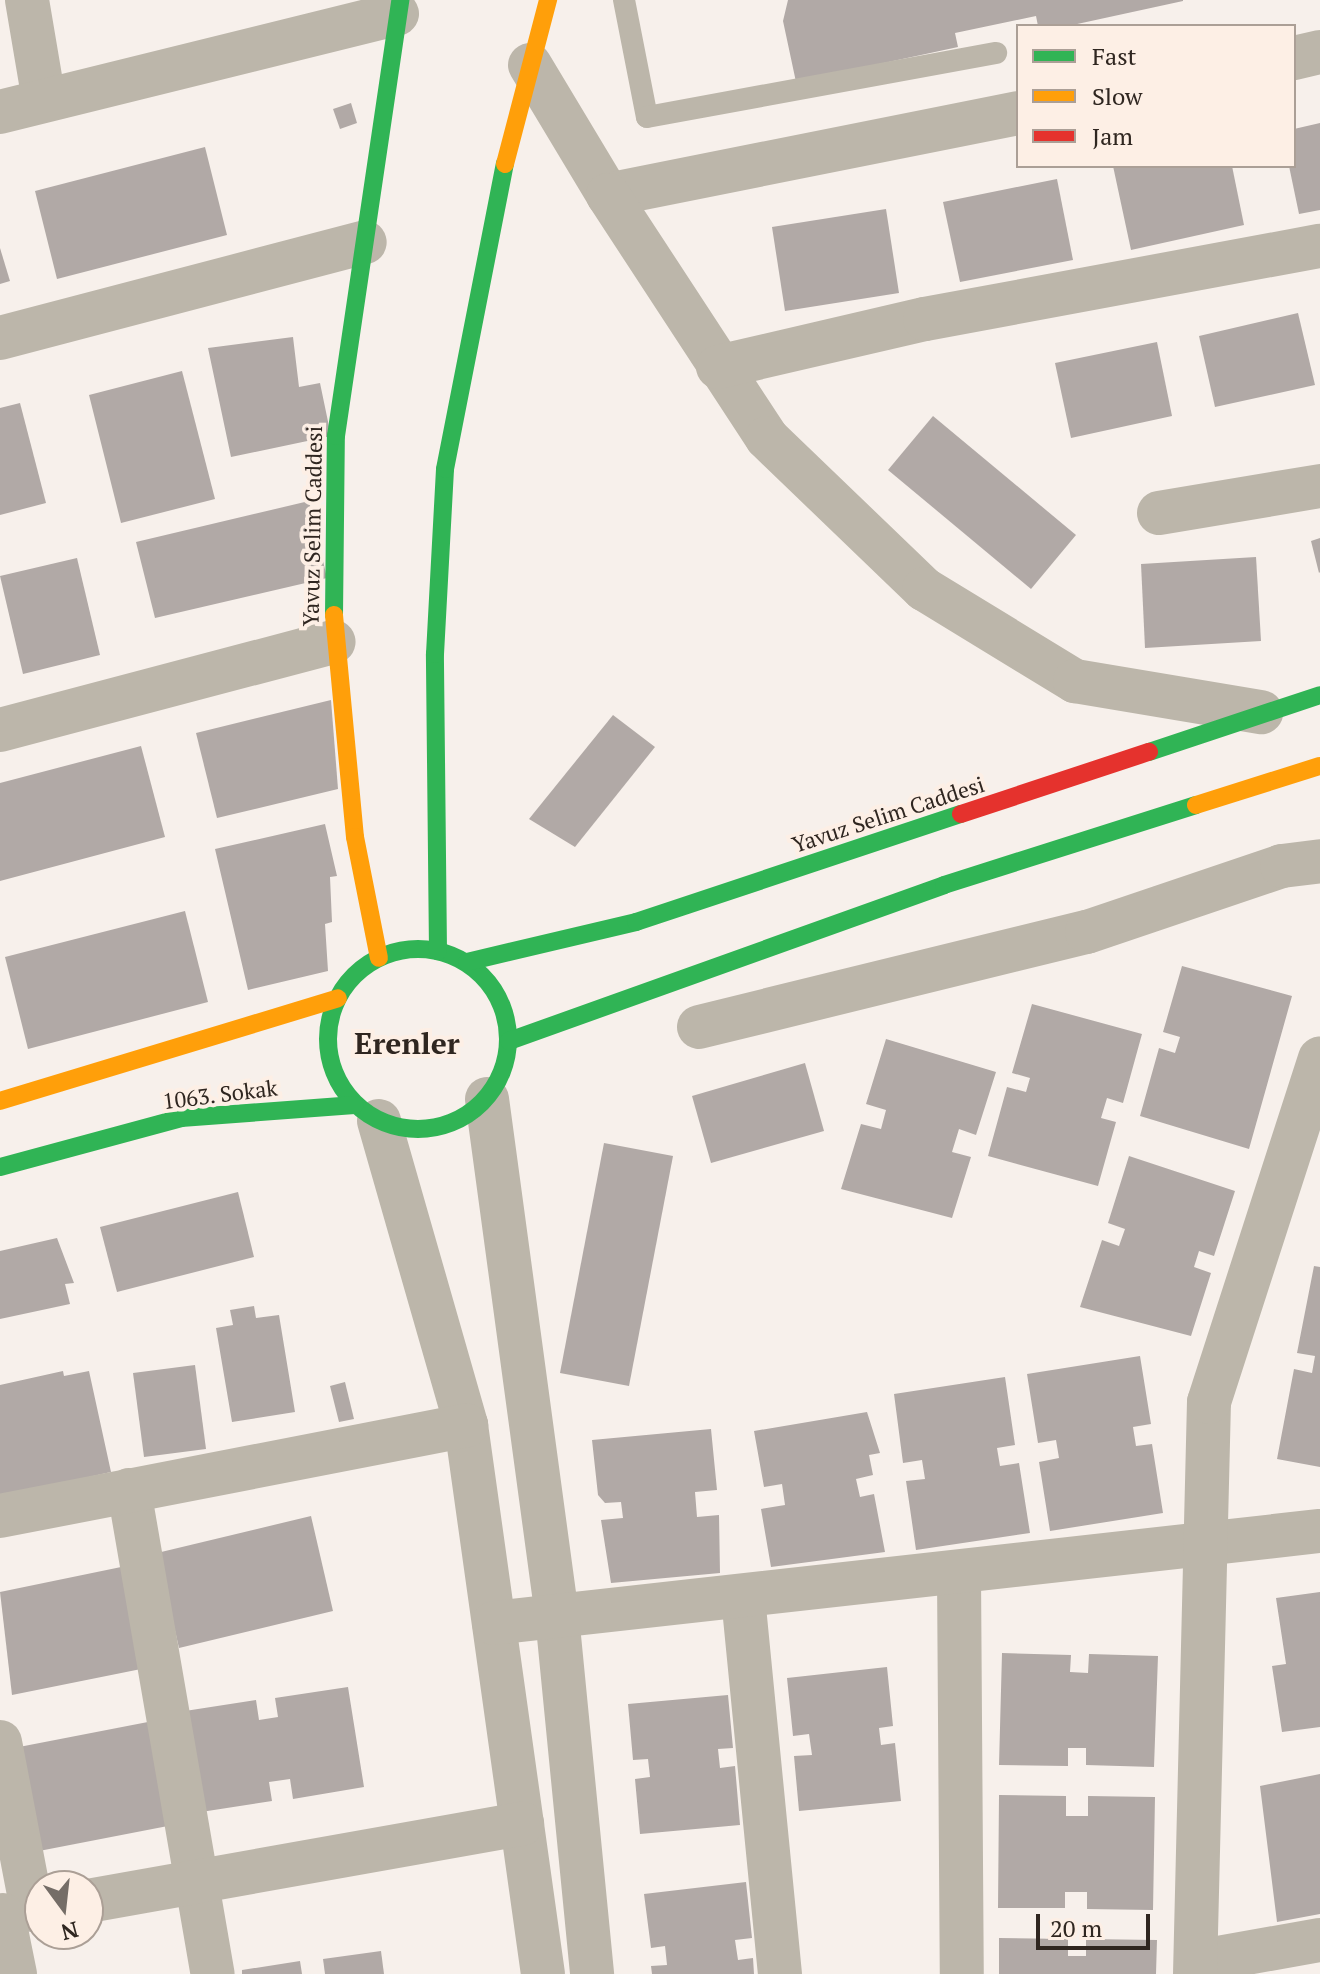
<!DOCTYPE html>
<style>
body{margin:0}
#map{position:relative;width:1320px;height:1974px;overflow:hidden;background:#f7f0eb;font-family:"PT Serif",serif}
div>[style]{position:absolute}
.building>*{inset:0;background:#b1a9a6}
.lane>*{height:22px;margin:-11px;padding:0 11px;transform-origin:11px;border-radius:11px;background:#bcb6aa}
.street>*{height:44px;margin:-22px;padding:0 22px;transform-origin:22px;border-radius:22px;background:#bcb6aa}
.fast>*{height:18px;margin:-9px;padding:0 9px;transform-origin:9px;border-radius:9px;background:#30b455}
.fast>.ring{margin:-9px;padding:0;box-sizing:content-box;background:none;border:18px solid #30b455;border-radius:50%}
.slow>*{height:18px;margin:-9px;padding:0 9px;transform-origin:9px;border-radius:9px;background:#ff9f0a}
.jam>*{height:18px;margin:-9px;padding:0 9px;transform-origin:9px;border-radius:9px;background:#e5322d}
span{translate:-50% -50%;white-space:nowrap;text-align:center;line-height:1.15;-webkit-text-stroke:8px #fdefe5;paint-order:stroke}
.street-label{font-size:22px;color:#2f2620}
.district-label{font-size:30px;color:#2f2620;font-weight:700}
.legend{position:absolute;left:1016px;top:24px;width:280px;height:144px;box-sizing:border-box;background:#fdefe5;border:2px solid #ab9f96;margin:0;padding:10px 14px;list-style:none;font-size:24px;color:#2f2620}
.legend li{display:flex;align-items:center;gap:16px;height:40px}
.legend b{width:40px;border:2px solid #ab9f96}
.north{position:absolute;left:24px;top:1870px;width:80px;height:80px;box-sizing:border-box;background:#fdefe5;border:2px solid #ab9f96;border-radius:50%;rotate:165deg;font-size:22px;font-weight:700;line-height:32px;text-align:center;color:#2f2620}
.north::after{content:'';display:block;margin:auto;width:28px;height:36px;background:#756d67;clip-path:polygon(50% 0,100% 100%,50% 72%,0 100%)}
.scale{position:absolute;left:1036px;top:1914px;width:114px;height:36px;box-sizing:border-box;border:4px solid #2f2620;border-top:0;padding-left:10px;font-size:24px;line-height:28px;white-space:nowrap;color:#2f2620;-webkit-text-stroke:6px #fdefe5;paint-order:stroke}
</style>
<div id="map">
<div class="building">
<div style="clip-path:polygon(788px 0,1183px 0,1183px 1px,1068px 26px,1038px 26px,1036px 16px,955px 33px,958px 47px,796px 82px,783px 21px)"></div>
<div style="clip-path:polygon(351px 103px,357px 123px,340px 129px,333px 109px)"></div>
<div style="clip-path:polygon(1320px 123px,1320px 210px,1299px 214px,1289px 166px,1294px 129px)"></div>
<div style="clip-path:polygon(205px 147px,227px 235px,57px 279px,35px 191px)"></div>
<div style="clip-path:polygon(1113px 166px,1232px 166px,1244px 225px,1131px 250px)"></div>
<div style="clip-path:polygon(1057px 179px,1073px 260px,960px 282px,943px 202px)"></div>
<div style="clip-path:polygon(886px 209px,899px 293px,785px 311px,772px 227px)"></div>
<div style="clip-path:polygon(0 248px,10px 281px,0 284px)"></div>
<div style="clip-path:polygon(1298px 313px,1315px 385px,1215px 407px,1199px 336px)"></div>
<div style="clip-path:polygon(293px 337px,299px 387px,320px 383px,331px 436px,231px 457px,208px 348px)"></div>
<div style="clip-path:polygon(1157px 342px,1172px 416px,1071px 438px,1055px 363px)"></div>
<div style="clip-path:polygon(182px 371px,215px 499px,121px 523px,89px 395px)"></div>
<div style="clip-path:polygon(20px 403px,46px 503px,0 515px,0 408px)"></div>
<div style="clip-path:polygon(933px 416px,1076px 535px,1031px 589px,888px 470px)"></div>
<div style="clip-path:polygon(309px 501px,327px 578px,155px 618px,136px 542px)"></div>
<div style="clip-path:polygon(1320px 538px,1320px 572px,1319px 573px,1311px 541px)"></div>
<div style="clip-path:polygon(1256px 557px,1261px 641px,1145px 648px,1141px 564px)"></div>
<div style="clip-path:polygon(77px 558px,100px 655px,23px 674px,0 576px)"></div>
<div style="clip-path:polygon(331px 700px,338px 789px,217px 818px,196px 733px)"></div>
<div style="clip-path:polygon(613px 715px,655px 747px,575px 847px,529px 819px)"></div>
<div style="clip-path:polygon(141px 746px,165px 837px,0 881px,0 783px)"></div>
<div style="clip-path:polygon(325px 824px,337px 876px,330px 877px,332px 922px,325px 924px,328px 971px,248px 990px,215px 849px)"></div>
<div style="clip-path:polygon(185px 911px,208px 1002px,28px 1049px,5px 957px)"></div>
<div style="clip-path:polygon(1182px 966px,1292px 996px,1249px 1149px,1140px 1116px,1159px 1048px,1175px 1053px,1180px 1037px,1163px 1032px)"></div>
<div style="clip-path:polygon(1032px 1004px,1142px 1034px,1123px 1103px,1107px 1098px,1101px 1118px,1116px 1122px,1098px 1186px,988px 1156px,1007px 1087px,1026px 1092px,1030px 1078px,1012px 1073px)"></div>
<div style="clip-path:polygon(886px 1039px,996px 1072px,976px 1135px,959px 1129px,952px 1152px,971px 1157px,952px 1218px,841px 1189px,861px 1124px,881px 1129px,886px 1110px,866px 1104px)"></div>
<div style="clip-path:polygon(805px 1063px,824px 1131px,711px 1163px,692px 1096px)"></div>
<div style="clip-path:polygon(604px 1143px,673px 1156px,629px 1386px,560px 1373px)"></div>
<div style="clip-path:polygon(1129px 1156px,1235px 1191px,1214px 1256px,1199px 1251px,1194px 1267px,1211px 1273px,1191px 1336px,1080px 1307px,1102px 1240px,1119px 1246px,1125px 1229px,1108px 1223px)"></div>
<div style="clip-path:polygon(238px 1192px,254px 1257px,117px 1292px,100px 1227px)"></div>
<div style="clip-path:polygon(57px 1238px,74px 1283px,65px 1284px,70px 1304px,0 1319px,0 1251px)"></div>
<div style="clip-path:polygon(1314px 1266px,1320px 1267px,1320px 1467px,1277px 1459px,1294px 1369px,1312px 1373px,1315px 1356px,1297px 1353px)"></div>
<div style="clip-path:polygon(254px 1306px,256px 1318px,279px 1315px,295px 1412px,232px 1422px,216px 1328px,233px 1325px,230px 1310px)"></div>
<div style="clip-path:polygon(1140px 1356px,1151px 1424px,1133px 1427px,1136px 1446px,1152px 1444px,1163px 1513px,1050px 1531px,1039px 1462px,1059px 1458px,1056px 1440px,1038px 1443px,1027px 1374px)"></div>
<div style="clip-path:polygon(195px 1365px,206px 1449px,144px 1457px,133px 1373px)"></div>
<div style="clip-path:polygon(63px 1371px,64px 1376px,89px 1371px,111px 1472px,0 1497px,0 1385px)"></div>
<div style="clip-path:polygon(1005px 1377px,1015px 1445px,997px 1448px,1000px 1466px,1019px 1463px,1030px 1533px,916px 1550px,906px 1481px,925px 1479px,922px 1460px,903px 1463px,894px 1394px)"></div>
<div style="clip-path:polygon(345px 1382px,354px 1419px,339px 1422px,330px 1386px)"></div>
<div style="clip-path:polygon(867px 1412px,880px 1453px,869px 1455px,873px 1475px,856px 1479px,860px 1497px,874px 1494px,885px 1552px,771px 1567px,761px 1509px,785px 1505px,782px 1484px,764px 1487px,754px 1431px)"></div>
<div style="clip-path:polygon(711px 1429px,717px 1490px,695px 1492px,697px 1517px,719px 1515px,720px 1573px,611px 1583px,601px 1520px,623px 1518px,621px 1502px,605px 1503px,598px 1495px,592px 1440px)"></div>
<div style="clip-path:polygon(311px 1516px,333px 1611px,179px 1648px,157px 1553px)"></div>
<div style="clip-path:polygon(126px 1566px,146px 1668px,12px 1695px,0 1592px)"></div>
<div style="clip-path:polygon(1320px 1592px,1320px 1727px,1282px 1732px,1272px 1666px,1286px 1664px,1276px 1598px)"></div>
<div style="clip-path:polygon(1002px 1653px,1071px 1655px,1070px 1672px,1088px 1673px,1089px 1654px,1158px 1656px,1154px 1767px,1086px 1765px,1086px 1748px,1068px 1748px,1068px 1766px,999px 1765px)"></div>
<div style="clip-path:polygon(887px 1667px,893px 1726px,879px 1728px,881px 1745px,895px 1743px,901px 1801px,799px 1811px,794px 1756px,812px 1755px,809px 1734px,793px 1736px,787px 1678px)"></div>
<div style="clip-path:polygon(348px 1687px,364px 1787px,293px 1799px,290px 1779px,269px 1782px,272px 1801px,201px 1812px,185px 1711px,256px 1700px,259px 1720px,278px 1717px,275px 1698px)"></div>
<div style="clip-path:polygon(728px 1695px,733px 1748px,718px 1749px,720px 1768px,735px 1766px,740px 1825px,640px 1834px,635px 1779px,650px 1777px,648px 1759px,633px 1760px,628px 1704px)"></div>
<div style="clip-path:polygon(153px 1721px,173px 1825px,39px 1851px,19px 1747px)"></div>
<div style="clip-path:polygon(1320px 1774px,1320px 1914px,1277px 1922px,1260px 1786px)"></div>
<div style="clip-path:polygon(999px 1795px,1066px 1796px,1066px 1816px,1088px 1816px,1088px 1796px,1155px 1797px,1153px 1910px,1087px 1909px,1087px 1892px,1065px 1892px,1065px 1908px,998px 1908px)"></div>
<div style="clip-path:polygon(746px 1882px,752px 1938px,735px 1940px,738px 1960px,753px 1958px,754px 1974px,652px 1974px,651px 1966px,667px 1965px,665px 1946px,651px 1948px,644px 1894px)"></div>
<div style="clip-path:polygon(999px 1938px,1068px 1939px,1068px 1956px,1086px 1956px,1086px 1939px,1157px 1940px,1156px 1974px,999px 1974px)"></div>
<div style="clip-path:polygon(381px 1951px,384px 1974px,325px 1974px,323px 1959px)"></div>
<div style="clip-path:polygon(300px 1961px,302px 1974px,242px 1974px,242px 1970px)"></div>
</div>
<div class="lane">
<div style="left:624px;top:0;width:119px;rotate:78.9deg"></div>
<div style="left:647px;top:117px;width:355px;rotate:-10.4deg"></div>
</div>
<div class="street">
<div style="left:27px;top:0;width:101px;rotate:80.4deg"></div>
<div style="left:1294px;top:58px;width:27px;rotate:-13deg"></div>
<div style="left:530px;top:65px;width:152px;rotate:59deg"></div>
<div style="left:0;top:112px;width:409px;rotate:-13.9deg"></div>
<div style="left:1018px;top:113px;width:418px;rotate:168.7deg"></div>
<div style="left:608px;top:195px;width:290px;rotate:56.8deg"></div>
<div style="left:767px;top:438px;width:218px;rotate:43.9deg"></div>
<div style="left:924px;top:589px;width:177px;rotate:31.4deg"></div>
<div style="left:1075px;top:681px;width:189px;rotate:9.5deg"></div>
<div style="left:0;top:338px;width:377px;rotate:-14.7deg"></div>
<div style="left:718px;top:367px;width:212px;rotate:-13.1deg"></div>
<div style="left:925px;top:319px;width:402px;rotate:-10.5deg"></div>
<div style="left:1159px;top:513px;width:163px;rotate:-9.5deg"></div>
<div style="left:0;top:730px;width:345px;rotate:-14.8deg"></div>
<div style="left:699px;top:1027px;width:399px;rotate:-13.8deg"></div>
<div style="left:1087px;top:932px;width:206px;rotate:-18.7deg"></div>
<div style="left:1282px;top:866px;width:38px;rotate:-7deg"></div>
<div style="left:487px;top:1099px;width:522px;rotate:82.29deg"></div>
<div style="left:557px;top:1616px;width:360px;rotate:84.4deg"></div>
<div style="left:379px;top:1121px;width:316px;rotate:74deg"></div>
<div style="left:466px;top:1425px;width:554px;rotate:82.02deg"></div>
<div style="left:129px;top:1490px;width:491px;rotate:80.2deg"></div>
<div style="left:0;top:1516px;width:475px;rotate:-11deg"></div>
<div style="left:959px;top:1575px;width:399px;rotate:89.6deg"></div>
<div style="left:743px;top:1597px;width:379px;rotate:84.4deg"></div>
<div style="left:494px;top:1623px;width:831px;rotate:-6.36deg"></div>
<div style="left:0;top:1742px;width:171px;rotate:79.2deg"></div>
<div style="left:88px;top:1901px;width:441px;rotate:-10.1deg"></div>
<div style="left:3px;top:1915px;width:60px;rotate:78.5deg"></div>
<div style="left:1196px;top:1962px;width:126px;rotate:-10.1deg"></div>
<div style="left:1195px;top:1974px;width:572px;rotate:-88.6deg"></div>
<div style="left:1209px;top:1402px;width:361px;rotate:-72.1deg"></div>
</div>
<div class="fast">
<div style="left:334px;top:615px;width:179px;rotate:-89.4deg"></div>
<div style="left:336px;top:436px;width:441px;rotate:-81.6deg"></div>
<div style="left:1149px;top:752px;width:180px;rotate:-18.4deg"></div>
<div class="ring" style="left:328px;top:949px;width:162px;height:162px"></div>
<div style="left:438px;top:951px;width:297px;rotate:-90.6deg"></div>
<div style="left:435px;top:654px;width:185px;rotate:-86.9deg"></div>
<div style="left:445px;top:469px;width:311px;rotate:-78.9deg"></div>
<div style="left:467px;top:962px;width:174px;rotate:-13.3deg"></div>
<div style="left:636px;top:922px;width:342px;rotate:-18.4deg"></div>
<div style="left:509px;top:1041px;width:462px;rotate:-19.7deg"></div>
<div style="left:944px;top:885px;width:264px;rotate:-17.6deg"></div>
<div style="left:0;top:1167px;width:188px;rotate:-15.1deg"></div>
<div style="left:181px;top:1118px;width:174px;rotate:-4.3deg"></div>
</div>
<div class="slow">
<div style="left:505px;top:164px;width:170px;rotate:-75.3deg"></div>
<div style="left:334px;top:615px;width:223px;rotate:84.6deg"></div>
<div style="left:355px;top:837px;width:123px;rotate:78.8deg"></div>
<div style="left:1196px;top:805px;width:130px;rotate:-17.5deg"></div>
<div style="left:0;top:1101px;width:353px;rotate:-16.9deg"></div>
</div>
<div class="jam">
<div style="left:961px;top:814px;width:198px;rotate:-18.3deg"></div>
</div>
<div class="street-label">
<span style="left:312px;top:526px;rotate:-89deg">Yavuz Selim Caddesi</span>
<span style="left:888px;top:814px;rotate:-18deg">Yavuz Selim Caddesi</span>
<span style="left:220px;top:1094px;rotate:-7deg">1063. Sokak</span>
</div>
<div class="district-label">
<span style="left:407px;top:1043px">Erenler</span>
</div>
<ul class="legend">
<li><b style="height:10px;background:#30b455"></b>Fast</li>
<li><b style="height:10px;background:#ff9f0a"></b>Slow</li>
<li><b style="height:10px;background:#e5322d"></b>Jam</li>
</ul>
<div class="north">N</div>
<div class="scale">20 m</div>
</div>
